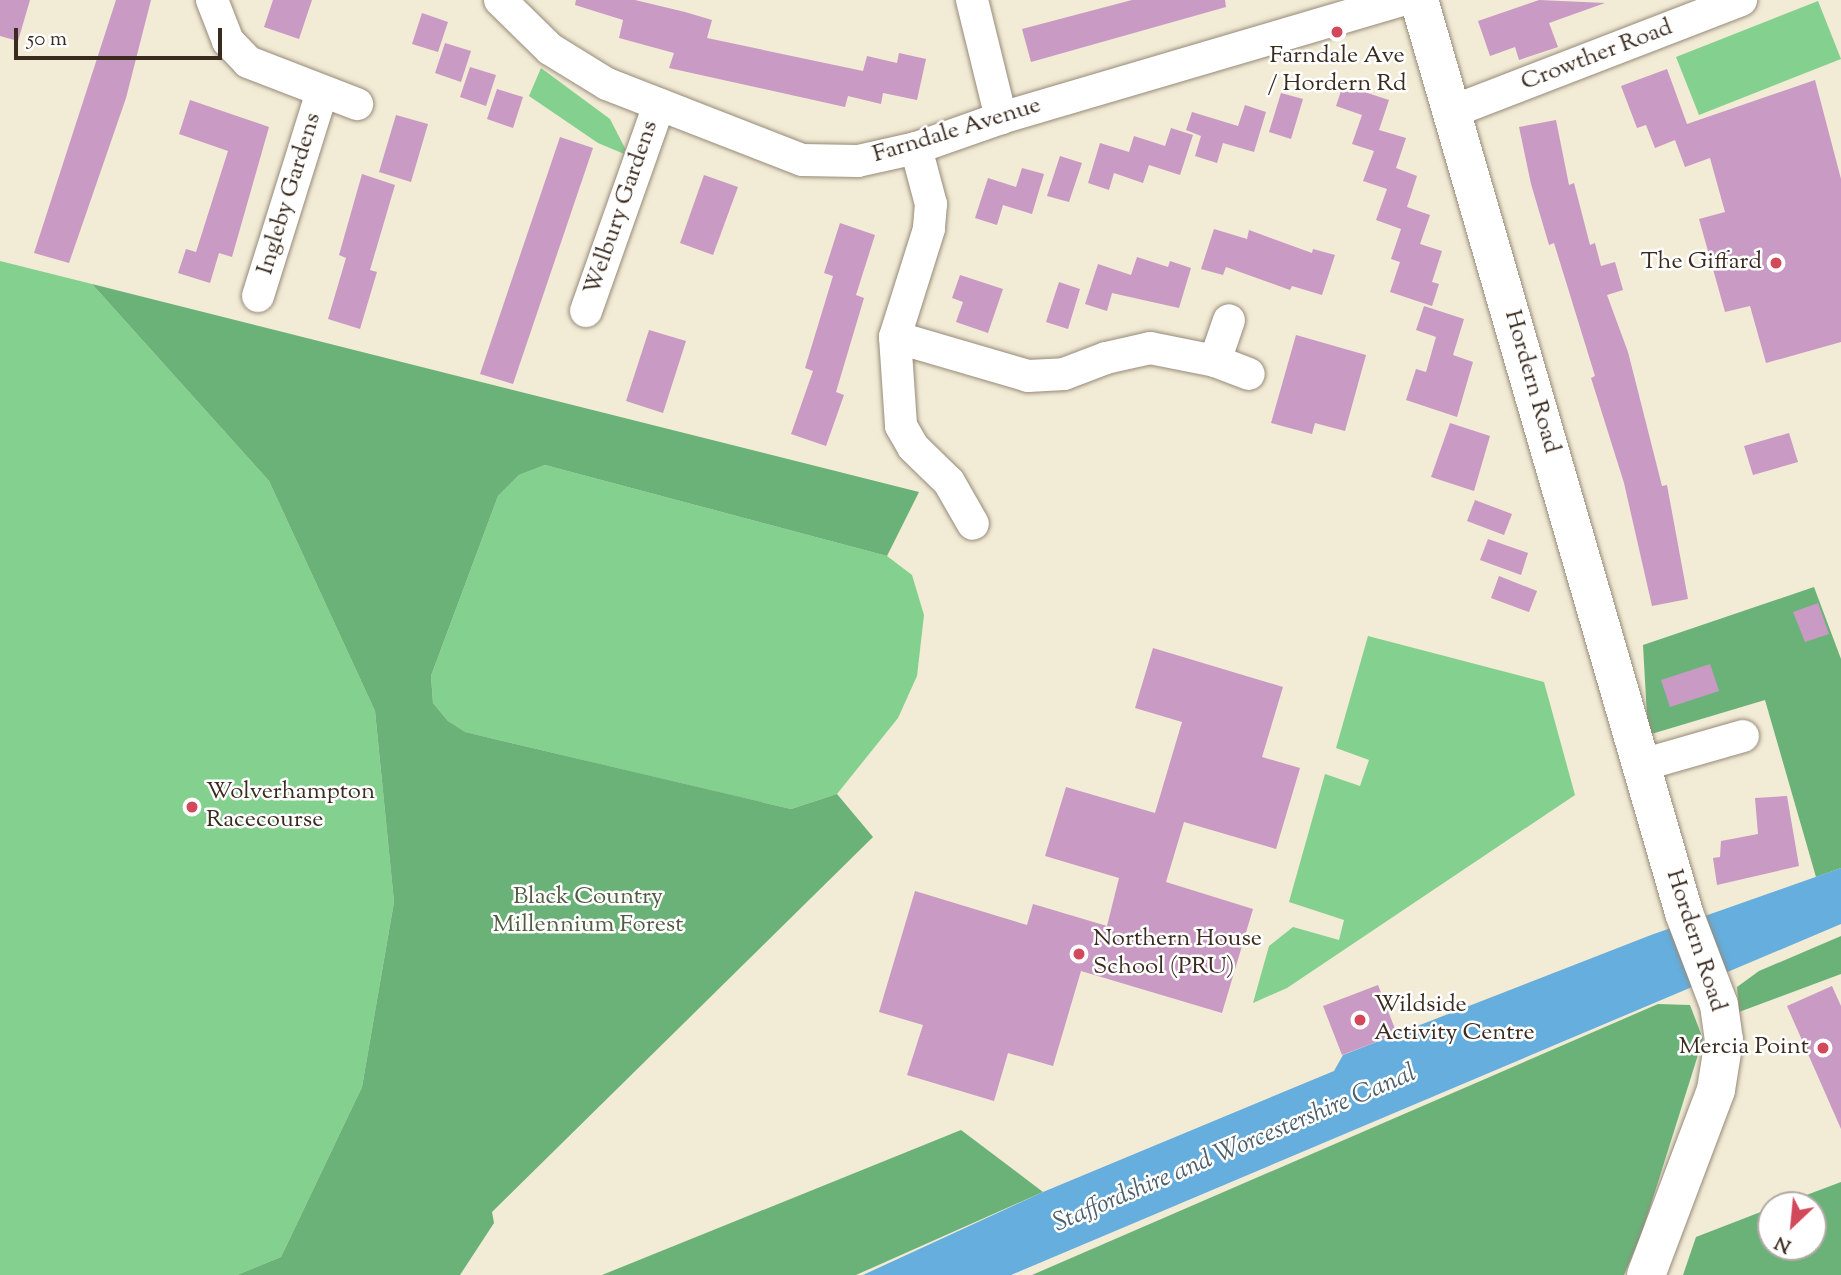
<!DOCTYPE html>
<style>
body{margin:0}
#map{position:relative;width:1841px;height:1275px;overflow:hidden;background:#f2ebd5;font-family:"Sorts Mill Goudy",serif}
div>[style]{position:absolute}
.green>*{inset:0;background:#84d08e}
.forest>*{inset:0;background:#6bb279}
.water>*{inset:0;background:#65aedd}
.building>*{inset:0;background:#c99ac4}
.roads{filter:drop-shadow(0 0 2px #968a7a) drop-shadow(0 0 2px #968a7a)}
.street>*{height:32px;margin:-16px;padding:0 16px;transform-origin:16px;border-radius:16px;background:#fff}
.secondary>*{height:38px;margin:-19px;padding:0 19px;transform-origin:19px;border-radius:19px;background:#fff}
.dots>*{width:19px;height:19px;translate:-50% -50%;box-sizing:border-box;border:4px solid #fff;border-radius:50%}
span{translate:-50% -50%;white-space:nowrap;text-align:center;line-height:1.15;-webkit-text-stroke:5px #fff;paint-order:stroke}
.street-label{font-size:24px;color:#3b2a1e}
.poi-label{font-size:24px;color:#3b2a1e}
.right{translate:-100% -50%;text-align:right}
.left{translate:0 -50%;text-align:left}
.park-label{font-size:24px;color:#515c40}
.water-label{font-size:26px;color:#4c5f6a;font-style:italic}
.north{position:absolute;left:1757px;top:1191px;width:70px;height:70px;box-sizing:border-box;background:#fff;border:2px solid #b1aaa5;border-radius:50%;rotate:206deg;font-size:19px;font-weight:700;line-height:28px;text-align:center;color:#3b2a1e}
.north::after{content:'';display:block;margin:auto;width:24px;height:32px;background:#d1495b;clip-path:polygon(50% 0,100% 100%,50% 72%,0 100%)}
.scale{position:absolute;left:14px;top:28px;width:208px;height:32px;box-sizing:border-box;border:4px solid #3b2a1e;border-top:0;padding-left:9px;font-size:21px;line-height:24px;white-space:nowrap;color:#3b2a1e;-webkit-text-stroke:5px #fff;paint-order:stroke}
</style>
<div id="map">
<div class="green">
<div style="clip-path:polygon(1818px 1px,1841px 59px,1699px 115px,1676px 57px)"></div>
<div style="clip-path:polygon(541px 68px,610px 119px,629px 156px,598px 143px,529px 96px)"></div>
<div style="clip-path:polygon(0 261px,92px 284px,269px 481px,375px 711px,394px 902px,362px 1087px,281px 1257px,237px 1275px,0 1275px)"></div>
<div style="clip-path:polygon(545px 465px,887px 556px,912px 575px,924px 615px,917px 676px,898px 718px,837px 794px,791px 809px,464px 732px,448px 721px,433px 703px,431px 676px,498px 496px,519px 475px)"></div>
<div style="clip-path:polygon(1368px 636px,1544px 682px,1575px 795px,1287px 988px,1253px 1003px,1269px 946px,1293px 927px,1339px 940px,1344px 920px,1289px 902px,1325px 774px,1360px 786px,1369px 760px,1336px 748px)"></div>
</div>
<div class="forest">
<div style="clip-path:polygon(92px 284px,919px 492px,887px 556px,545px 465px,519px 475px,498px 496px,431px 676px,433px 703px,448px 721px,465px 732px,791px 809px,837px 794px,873px 837px,492px 1212px,494px 1223px,460px 1275px,237px 1275px,281px 1257px,362px 1087px,394px 902px,375px 711px,269px 481px)"></div>
<div style="clip-path:polygon(1814px 587px,1841px 659px,1841px 868px,1816px 877px,1765px 700px,1648px 735px,1643px 645px)"></div>
<div style="clip-path:polygon(1841px 936px,1841px 974px,1739px 1012px,1737px 987px,1759px 971px)"></div>
<div style="clip-path:polygon(1658px 1004px,1690px 1005px,1703px 1039px,1642px 1233px,1624px 1275px,1032px 1275px)"></div>
<div style="clip-path:polygon(961px 1130px,1043px 1192px,856px 1275px,602px 1275px)"></div>
<div style="clip-path:polygon(1841px 1182px,1841px 1275px,1683px 1275px,1696px 1237px,1771px 1208px,1771px 1247px,1813px 1247px,1813px 1205px,1780px 1205px)"></div>
</div>
<div class="water">
<div style="clip-path:polygon(1841px 868px,1841px 924px,1011px 1275px,863px 1275px,1043px 1192px,1334px 1071px,1343px 1055px,1651px 935px)"></div>
</div>
<div class="building">
<div style="clip-path:polygon(0 0,30px 0,18px 41px,0 36px)"></div>
<div style="clip-path:polygon(116px 0,151px 0,126px 98px,69px 263px,34px 253px)"></div>
<div style="clip-path:polygon(273px 0,312px 0,299px 39px,264px 27px)"></div>
<div style="clip-path:polygon(576px 0,635px 0,685px 12px,712px 20px,707px 38px,863px 71px,867px 56px,897px 63px,899px 53px,926px 59px,917px 100px,883px 93px,881px 104px,848px 96px,845px 107px,669px 68px,674px 53px,619px 38px,623px 20px,575px 5px)"></div>
<div style="clip-path:polygon(1132px 0,1225px 0,1226px 7px,1031px 62px,1022px 29px)"></div>
<div style="clip-path:polygon(1539px 0,1605px 3px,1549px 23px,1558px 47px,1519px 60px,1515px 47px,1490px 56px,1478px 21px)"></div>
<div style="clip-path:polygon(422px 13px,448px 22px,438px 52px,412px 44px)"></div>
<div style="clip-path:polygon(445px 43px,471px 51px,461px 82px,435px 73px)"></div>
<div style="clip-path:polygon(470px 67px,496px 75px,486px 106px,460px 97px)"></div>
<div style="clip-path:polygon(1667px 69px,1687px 124px,1815px 80px,1841px 179px,1841px 342px,1766px 363px,1750px 306px,1725px 312px,1699px 219px,1725px 212px,1710px 158px,1685px 167px,1675px 140px,1655px 148px,1646px 125px,1637px 128px,1621px 86px)"></div>
<div style="clip-path:polygon(1343px 85px,1389px 100px,1379px 130px,1406px 138px,1396px 168px,1417px 176px,1407px 207px,1430px 215px,1420px 244px,1442px 251px,1432px 282px,1439px 284px,1432px 306px,1390px 292px,1400px 262px,1391px 259px,1401px 229px,1376px 220px,1387px 189px,1363px 181px,1374px 151px,1352px 144px,1362px 115px,1336px 106px)"></div>
<div style="clip-path:polygon(497px 89px,523px 97px,513px 128px,487px 119px)"></div>
<div style="clip-path:polygon(1281px 93px,1303px 99px,1291px 139px,1269px 132px)"></div>
<div style="clip-path:polygon(190px 100px,269px 127px,232px 257px,219px 253px,210px 283px,178px 273px,186px 249px,196px 252px,228px 151px,179px 134px)"></div>
<div style="clip-path:polygon(1245px 105px,1266px 112px,1254px 152px,1223px 143px,1217px 163px,1195px 156px,1201px 136px,1186px 130px,1192px 112px,1238px 126px)"></div>
<div style="clip-path:polygon(396px 115px,428px 124px,411px 182px,379px 172px)"></div>
<div style="clip-path:polygon(1556px 120px,1569px 185px,1574px 183px,1590px 245px,1595px 243px,1601px 266px,1615px 262px,1623px 290px,1607px 295px,1628px 352px,1662px 486px,1667px 485px,1688px 599px,1652px 606px,1624px 483px,1591px 378px,1595px 376px,1554px 243px,1549px 245px,1531px 184px,1519px 127px)"></div>
<div style="clip-path:polygon(1171px 128px,1193px 135px,1180px 175px,1149px 165px,1143px 183px,1114px 173px,1109px 190px,1088px 183px,1100px 143px,1129px 152px,1134px 136px,1165px 146px)"></div>
<div style="clip-path:polygon(560px 137px,593px 148px,513px 384px,480px 374px)"></div>
<div style="clip-path:polygon(1060px 156px,1082px 163px,1069px 202px,1047px 196px)"></div>
<div style="clip-path:polygon(1022px 168px,1044px 174px,1032px 214px,1003px 205px,997px 225px,975px 218px,988px 178px,1016px 187px)"></div>
<div style="clip-path:polygon(362px 174px,395px 185px,370px 270px,377px 272px,360px 329px,328px 319px,346px 258px,339px 255px)"></div>
<div style="clip-path:polygon(704px 175px,738px 187px,713px 255px,680px 243px)"></div>
<div style="clip-path:polygon(840px 223px,875px 235px,856px 295px,864px 298px,836px 392px,844px 395px,826px 446px,791px 434px,813px 371px,805px 368px,833px 276px,824px 273px)"></div>
<div style="clip-path:polygon(1214px 229px,1247px 239px,1249px 230px,1312px 253px,1313px 249px,1335px 255px,1322px 295px,1292px 286px,1290px 290px,1226px 267px,1223px 275px,1201px 269px)"></div>
<div style="clip-path:polygon(1137px 257px,1168px 267px,1170px 261px,1191px 268px,1179px 308px,1112px 293px,1107px 311px,1085px 304px,1098px 264px,1131px 275px)"></div>
<div style="clip-path:polygon(960px 275px,1003px 289px,988px 333px,956px 322px,963px 302px,952px 298px)"></div>
<div style="clip-path:polygon(1059px 282px,1080px 289px,1068px 329px,1046px 322px)"></div>
<div style="clip-path:polygon(1424px 306px,1464px 319px,1453px 355px,1473px 362px,1457px 417px,1406px 400px,1416px 369px,1426px 372px,1436px 337px,1416px 330px)"></div>
<div style="clip-path:polygon(649px 330px,686px 341px,663px 413px,626px 401px)"></div>
<div style="clip-path:polygon(1296px 335px,1366px 355px,1345px 431px,1315px 423px,1312px 434px,1271px 423px)"></div>
<div style="clip-path:polygon(1450px 423px,1490px 436px,1474px 491px,1431px 477px)"></div>
<div style="clip-path:polygon(1789px 433px,1798px 462px,1753px 475px,1744px 446px)"></div>
<div style="clip-path:polygon(1475px 500px,1512px 514px,1504px 535px,1467px 521px)"></div>
<div style="clip-path:polygon(1488px 539px,1528px 553px,1521px 575px,1480px 560px)"></div>
<div style="clip-path:polygon(1499px 576px,1537px 591px,1529px 612px,1491px 598px)"></div>
<div style="clip-path:polygon(1818px 603px,1829px 634px,1805px 642px,1793px 612px)"></div>
<div style="clip-path:polygon(1153px 648px,1283px 687px,1262px 757px,1300px 768px,1276px 849px,1184px 822px,1166px 882px,1253px 909px,1222px 1013px,1081px 971px,1053px 1066px,1008px 1053px,994px 1101px,907px 1075px,923px 1025px,879px 1012px,915px 891px,1027px 925px,1033px 904px,1107px 926px,1119px 878px,1045px 856px,1066px 787px,1155px 813px,1182px 722px,1135px 708px)"></div>
<div style="clip-path:polygon(1710px 664px,1719px 691px,1670px 707px,1661px 680px)"></div>
<div style="clip-path:polygon(1787px 796px,1799px 866px,1717px 885px,1713px 858px,1720px 857px,1721px 841px,1758px 834px,1755px 798px)"></div>
<div style="clip-path:polygon(1378px 985px,1397px 1034px,1342px 1055px,1323px 1006px)"></div>
<div style="clip-path:polygon(1832px 986px,1841px 1006px,1841px 1129px,1787px 1006px)"></div>
</div>
<div class="roads">
<div class="street">
<div style="left:212px;top:0;width:44px;rotate:68.7deg"></div>
<div style="left:228px;top:41px;width:29px;rotate:46deg"></div>
<div style="left:248px;top:62px;width:117px;rotate:21.1deg"></div>
<div style="left:500px;top:0;width:70px;rotate:44.4deg"></div>
<div style="left:550px;top:49px;width:67px;rotate:31.6deg"></div>
<div style="left:607px;top:84px;width:209px;rotate:21.3deg"></div>
<div style="left:802px;top:160px;width:56px;rotate:1deg"></div>
<div style="left:858px;top:161px;width:59px;rotate:-12.6deg"></div>
<div style="left:916px;top:148px;width:90px;rotate:-19.4deg"></div>
<div style="left:1001px;top:118px;width:419px;rotate:-16.4deg"></div>
<div style="left:972px;top:0;width:122px;rotate:76.2deg"></div>
<div style="left:1451px;top:112px;width:311px;rotate:-21.1deg"></div>
<div style="left:916px;top:148px;width:58px;rotate:75deg"></div>
<div style="left:931px;top:204px;width:25px;rotate:95deg"></div>
<div style="left:929px;top:229px;width:113px;rotate:107.5deg"></div>
<div style="left:895px;top:337px;width:89px;rotate:86.1deg"></div>
<div style="left:901px;top:426px;width:24px;rotate:60deg"></div>
<div style="left:913px;top:447px;width:50px;rotate:44.2deg"></div>
<div style="left:949px;top:482px;width:48px;rotate:60.3deg"></div>
<div style="left:258px;top:296px;width:214px;rotate:-72.6deg"></div>
<div style="left:586px;top:311px;width:219px;rotate:-70.5deg"></div>
<div style="left:895px;top:337px;width:139px;rotate:16.3deg"></div>
<div style="left:1028px;top:376px;width:36px;rotate:-3deg"></div>
<div style="left:1064px;top:374px;width:45px;rotate:-20.9deg"></div>
<div style="left:1106px;top:358px;width:45px;rotate:-12.8deg"></div>
<div style="left:1150px;top:348px;width:66px;rotate:11.3deg"></div>
<div style="left:1215px;top:361px;width:36px;rotate:21deg"></div>
<div style="left:1215px;top:361px;width:43px;rotate:-71.1deg"></div>
<div style="left:1642px;top:765px;width:105px;rotate:-16deg"></div>
</div>
<div class="secondary">
<div style="left:1419px;top:0;width:951px;rotate:73.81deg"></div>
<div style="left:1684px;top:913px;width:98px;rotate:69.2deg"></div>
<div style="left:1719px;top:1005px;width:35px;rotate:82deg"></div>
<div style="left:1724px;top:1040px;width:51px;rotate:99.1deg"></div>
<div style="left:1716px;top:1090px;width:198px;rotate:110.7deg"></div>
</div>
</div>
<div class="dots">
<div style="left:1337px;top:32px;background:#d1495b"></div>
<div style="left:1776px;top:263px;background:#d1495b"></div>
<div style="left:192px;top:807px;background:#d1495b"></div>
<div style="left:1079px;top:954px;background:#d1495b"></div>
<div style="left:1360px;top:1020px;background:#d1495b"></div>
<div style="left:1823px;top:1048px;background:#d1495b"></div>
</div>
<div class="street-label">
<span style="left:1597px;top:56px;rotate:-21deg">Crowther Road</span>
<span style="left:957px;top:131px;rotate:-17deg">Farndale Avenue</span>
<span style="left:290px;top:194px;rotate:-73deg">Ingleby Gardens</span>
<span style="left:622px;top:208px;rotate:-71deg">Welbury Gardens</span>
<span style="left:1531px;top:382px;rotate:74deg">Hordern Road</span>
<span style="left:1695px;top:941px;rotate:72deg">Hordern Road</span>
</div>
<div class="poi-label">
<span style="left:1337px;top:71px">Farndale Ave<br>/ Hordern Rd</span>
<span class="right" style="left:1762px;top:263px">The Giffard</span>
<span class="left" style="left:206px;top:807px">Wolverhampton<br>Racecourse</span>
<span class="left" style="left:1093px;top:954px">Northern House<br>School (PRU)</span>
<span class="left" style="left:1374px;top:1020px">Wildside<br>Activity Centre</span>
<span class="right" style="left:1809px;top:1048px">Mercia Point</span>
</div>
<div class="park-label">
<span style="left:588px;top:912px">Black Country<br>Millennium Forest</span>
</div>
<div class="water-label">
<span style="left:1235px;top:1149px;rotate:-23deg">Staffordshire and Worcestershire Canal</span>
</div>
<div class="north">N</div>
<div class="scale">50 m</div>
</div>
